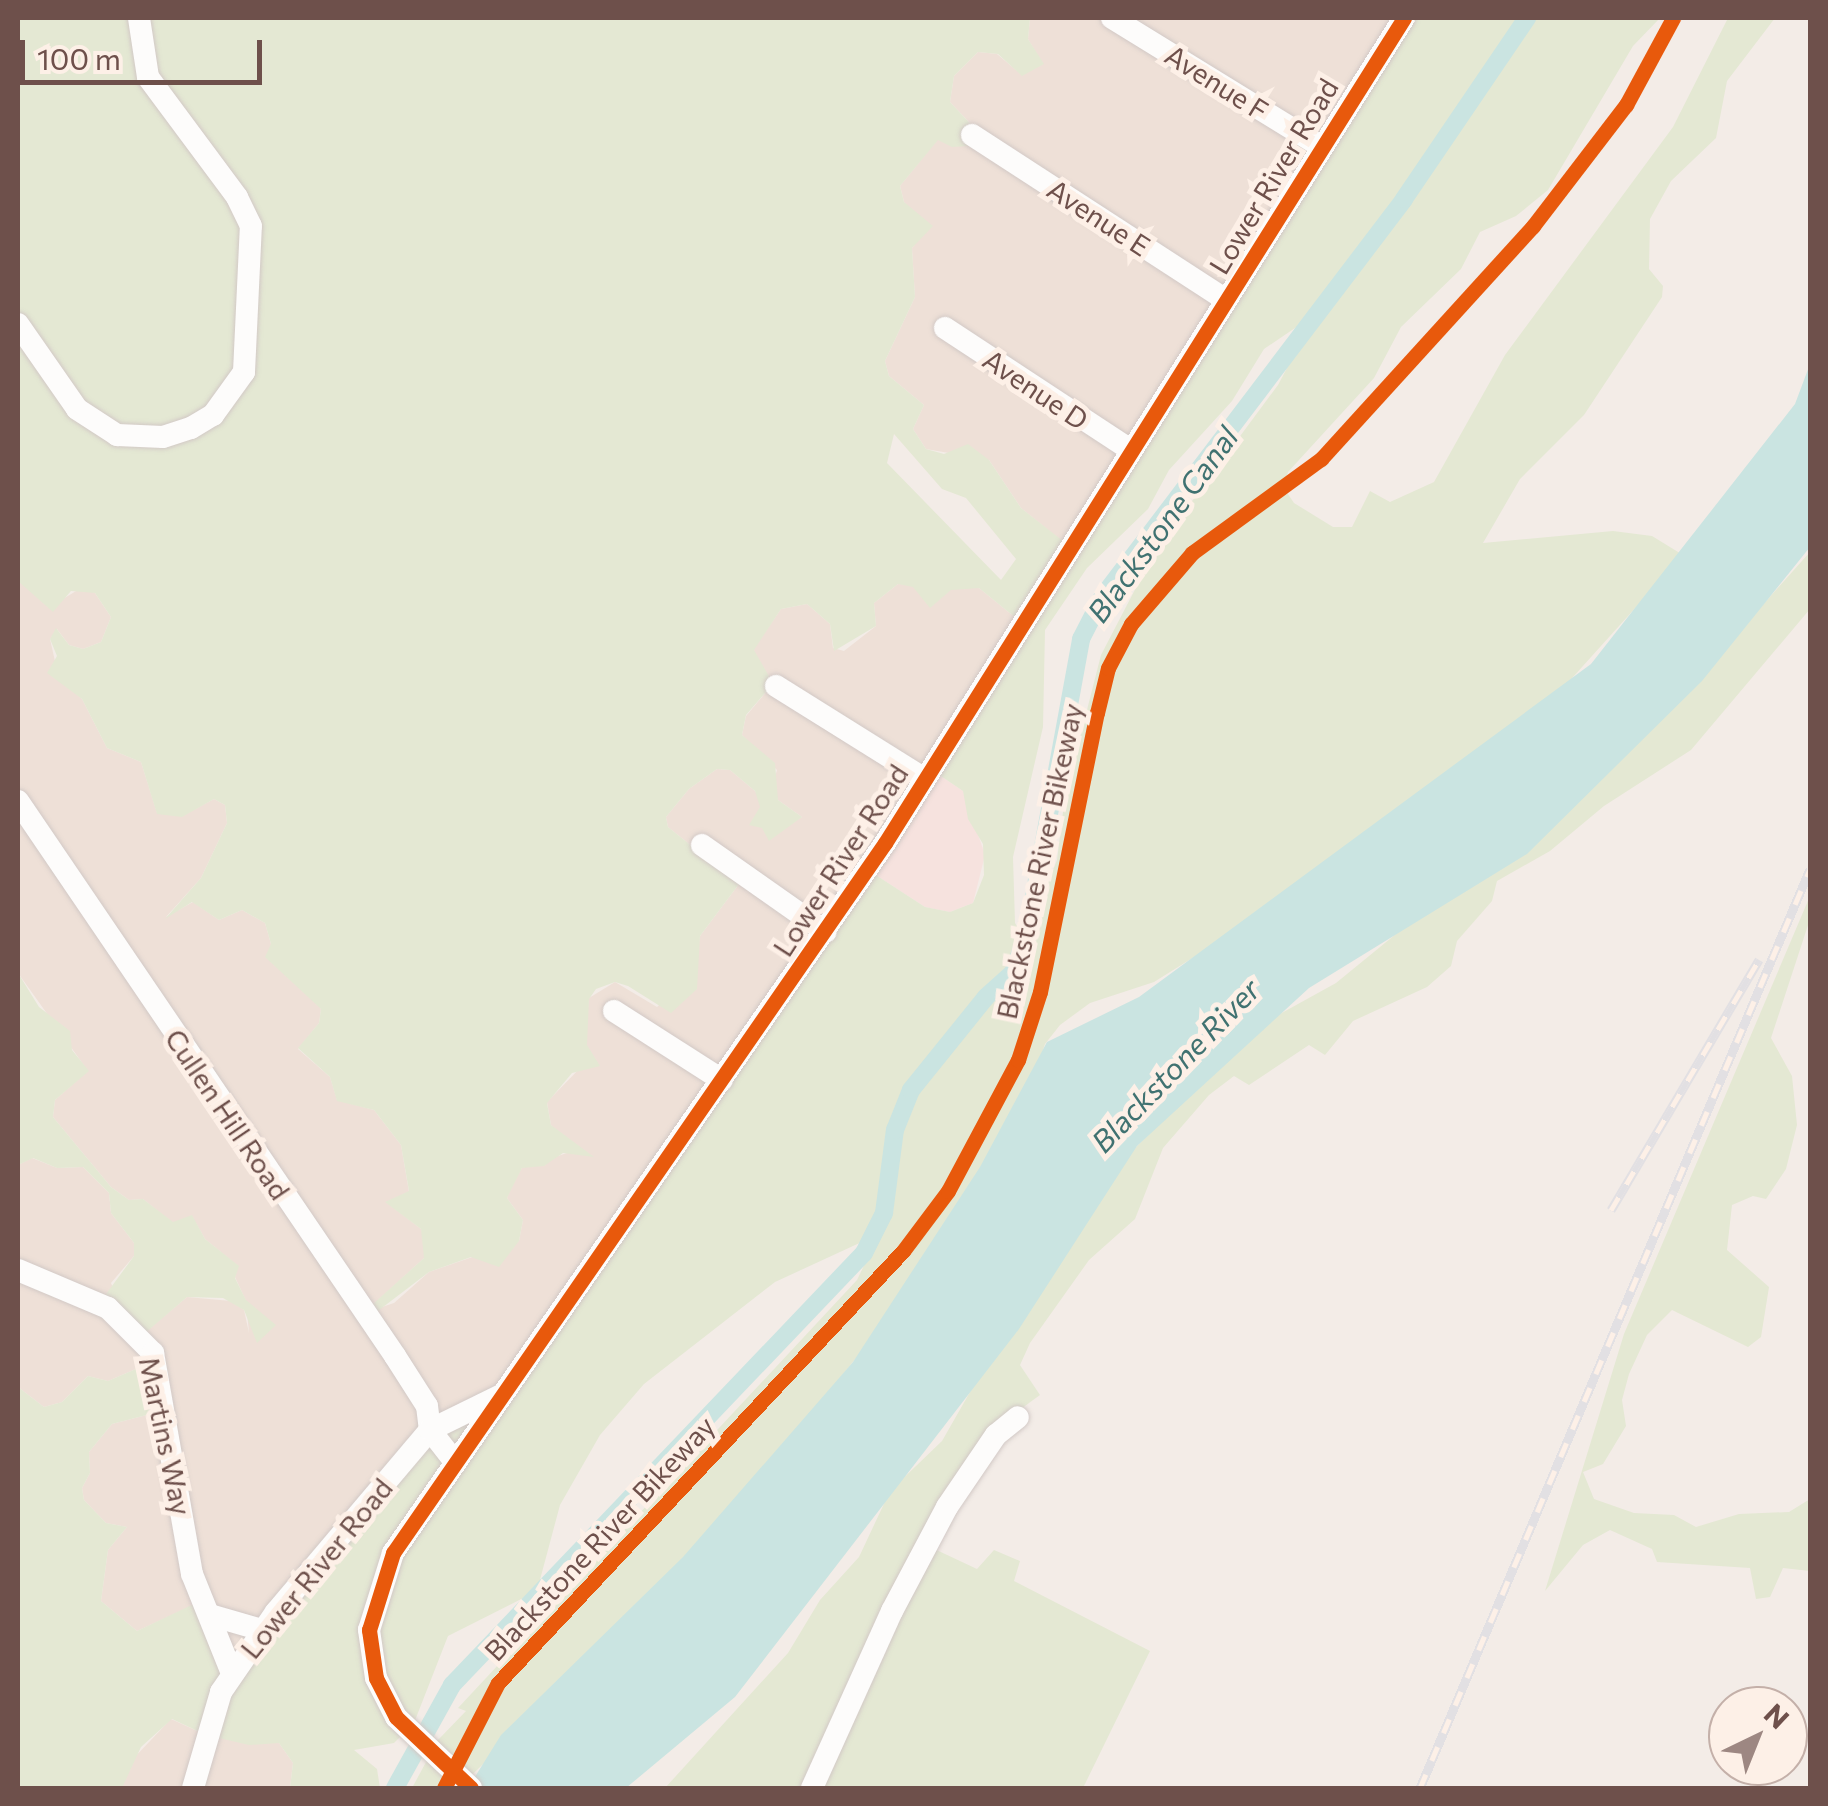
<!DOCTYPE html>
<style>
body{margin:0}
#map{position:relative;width:1828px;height:1806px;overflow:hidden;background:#f3ece7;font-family:Commissioner,sans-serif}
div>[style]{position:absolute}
.residential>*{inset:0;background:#eee0d7}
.commercial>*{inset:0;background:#f6e2de}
.green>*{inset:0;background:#e4e8d3}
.water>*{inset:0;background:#cae4e1}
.canal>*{height:18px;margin:-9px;padding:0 9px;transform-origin:9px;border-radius:9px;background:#cae4e1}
.roads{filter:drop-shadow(0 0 2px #d2c9c6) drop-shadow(0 0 2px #d2c9c6)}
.minor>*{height:22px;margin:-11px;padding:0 11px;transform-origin:11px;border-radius:11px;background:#fdfcfb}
.rail>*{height:9px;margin-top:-4.5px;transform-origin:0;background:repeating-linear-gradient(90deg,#fdf0e7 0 15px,#e2e0e3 0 30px);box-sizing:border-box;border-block:2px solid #e2e0e3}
.cycleway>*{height:15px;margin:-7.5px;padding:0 7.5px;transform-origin:7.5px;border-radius:7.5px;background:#e8590c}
span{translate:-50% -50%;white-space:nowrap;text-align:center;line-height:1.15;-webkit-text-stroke:10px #fdf0e7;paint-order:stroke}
.street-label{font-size:28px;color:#6e504b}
.water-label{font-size:30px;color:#407271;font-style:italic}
.frame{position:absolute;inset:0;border:20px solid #6e504b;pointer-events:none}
.north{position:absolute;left:1708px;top:1686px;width:100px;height:100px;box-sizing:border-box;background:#fdf0e7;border:2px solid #c4b0a9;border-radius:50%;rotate:43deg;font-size:28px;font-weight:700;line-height:40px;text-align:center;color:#6e504b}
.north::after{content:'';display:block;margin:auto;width:35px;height:45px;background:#9d8782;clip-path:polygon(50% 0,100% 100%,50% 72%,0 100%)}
.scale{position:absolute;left:20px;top:40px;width:242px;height:45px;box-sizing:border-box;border:5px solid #6e504b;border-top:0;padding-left:12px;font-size:30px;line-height:35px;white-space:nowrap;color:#6e504b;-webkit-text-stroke:8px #fdf0e7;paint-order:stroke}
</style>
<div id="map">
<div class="residential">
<div style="clip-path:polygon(1030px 18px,1404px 18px,1068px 546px,1021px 508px,989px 460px,926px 449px,913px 429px,924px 405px,889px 376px,885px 361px,915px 297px,912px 248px,927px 229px,904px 202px,900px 186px,938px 139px,980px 134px,950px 102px,954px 76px,978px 52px,997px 54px,1022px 75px,1043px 64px,1028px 39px)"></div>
<div style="clip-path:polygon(18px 581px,58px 602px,81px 588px,95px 593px,111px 617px,101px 642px,83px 649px,69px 645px,57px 629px,50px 639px,59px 679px,82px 699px,107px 748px,141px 762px,157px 813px,182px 816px,214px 799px,225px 805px,227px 823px,201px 878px,166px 917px,193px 902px,219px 920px,242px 910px,265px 923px,271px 944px,321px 1009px,319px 1023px,298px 1049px,330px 1077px,337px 1100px,374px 1110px,401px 1145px,409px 1192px,386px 1202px,421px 1229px,427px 1241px,424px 1258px,364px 1313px,394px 1303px,429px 1272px,519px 1241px,523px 1220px,507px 1198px,510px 1186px,522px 1168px,573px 1151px,551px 1125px,547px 1102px,582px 1066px,589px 998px,615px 982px,657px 1007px,695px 970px,700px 936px,739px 884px,668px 827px,666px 817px,689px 789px,717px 769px,730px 770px,755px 791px,781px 830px,802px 817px,778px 800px,772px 787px,777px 770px,742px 735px,746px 716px,766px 692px,777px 692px,753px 650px,781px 609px,807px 604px,830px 624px,833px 648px,844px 651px,876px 626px,874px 603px,898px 584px,979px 588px,1017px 619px,538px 1356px,240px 1657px,198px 1603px,137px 1631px,101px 1601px,108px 1550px,127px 1527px,106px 1523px,84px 1500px,82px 1488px,90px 1473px,89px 1452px,112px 1424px,162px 1411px,145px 1365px,108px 1381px,88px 1376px,62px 1402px,44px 1407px,18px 1387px,18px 1165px,32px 1158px,57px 1168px,83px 1167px,109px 1193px,111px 1213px,134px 1243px,134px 1256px,111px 1283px,136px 1340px,187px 1297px,231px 1301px,244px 1310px,249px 1333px,246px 1301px,235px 1277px,238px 1266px,205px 1239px,192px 1216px,173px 1223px,143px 1199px,129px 1200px,111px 1187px,53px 1117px,55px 1100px,88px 1071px,18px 973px)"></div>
<div style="clip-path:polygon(171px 1719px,206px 1735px,279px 1743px,293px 1763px,290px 1788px,122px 1788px,130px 1762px)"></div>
</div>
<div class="commercial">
<div style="clip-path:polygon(929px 768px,963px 791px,985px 855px,973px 903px,950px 912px,925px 907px,865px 868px)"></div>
</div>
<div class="green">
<div style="clip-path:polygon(evenodd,18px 18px,1030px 18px,1028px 39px,1044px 64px,1022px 76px,998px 54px,978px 52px,954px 76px,950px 102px,980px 134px,982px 145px,952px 147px,938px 140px,900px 186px,904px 202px,933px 226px,912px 248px,915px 297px,885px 361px,889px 376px,924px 405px,913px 429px,926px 449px,944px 454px,968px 444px,989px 460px,1021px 508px,1068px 545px,1404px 18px,1660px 18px,1633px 46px,1548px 190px,1516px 216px,1480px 232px,1461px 269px,1401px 327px,1374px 378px,1288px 472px,1284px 488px,1294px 503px,1333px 527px,1352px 527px,1370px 491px,1390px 502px,1434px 482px,1505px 355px,1673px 127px,1728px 18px,1775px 18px,1727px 81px,1716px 138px,1671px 181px,1650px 219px,1649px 269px,1663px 286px,1662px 297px,1584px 415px,1520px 479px,1483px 543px,1613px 531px,1652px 536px,1683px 555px,1555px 697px,1271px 909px,1154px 982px,1090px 1003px,1060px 1025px,1045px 1044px,1025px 1102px,911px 1290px,676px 1581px,458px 1788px,412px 1788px,438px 1740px,466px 1711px,458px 1708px,857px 1280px,871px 1251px,866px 1240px,775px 1282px,644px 1384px,600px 1435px,560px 1505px,537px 1591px,448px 1636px,414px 1723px,394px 1743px,354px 1750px,377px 1769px,380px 1788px,290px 1788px,293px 1763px,279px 1743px,249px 1745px,206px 1735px,172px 1719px,141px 1747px,122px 1788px,18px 1788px,18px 1387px,44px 1407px,62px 1402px,88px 1376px,108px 1381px,145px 1365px,162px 1411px,112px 1424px,89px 1452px,90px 1473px,82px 1488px,84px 1500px,106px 1523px,127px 1527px,108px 1550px,101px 1601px,137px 1631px,198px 1602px,240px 1657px,438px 1433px,486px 1402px,865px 868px,925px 907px,950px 912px,973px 903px,984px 875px,983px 844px,968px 819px,963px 791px,929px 768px,1017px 619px,979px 588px,951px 590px,930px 608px,913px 587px,898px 584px,874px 603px,876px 626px,834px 651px,830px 624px,807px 604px,781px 609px,754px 650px,778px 692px,766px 692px,746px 715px,742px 735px,775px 763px,778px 800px,802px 817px,769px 841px,762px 828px,749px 825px,760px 807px,755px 791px,730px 770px,717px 769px,689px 789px,666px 817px,668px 827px,739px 884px,700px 936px,697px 989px,671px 1013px,628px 986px,615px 982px,596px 989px,589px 999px,587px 1045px,600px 1066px,572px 1073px,547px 1103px,551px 1125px,594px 1157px,563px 1153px,544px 1166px,522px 1168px,507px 1198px,523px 1220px,519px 1241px,499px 1267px,471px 1257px,429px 1272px,366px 1320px,363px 1313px,424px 1258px,421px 1229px,385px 1202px,409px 1191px,401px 1145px,374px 1110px,337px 1101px,330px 1077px,298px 1048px,319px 1023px,321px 1009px,265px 957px,271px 944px,265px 923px,242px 910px,219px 920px,192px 902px,165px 919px,201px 878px,227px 823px,225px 805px,214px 799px,182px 817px,157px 814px,141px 762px,107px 748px,82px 699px,47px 673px,57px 656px,50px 639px,56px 628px,69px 645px,83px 649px,101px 642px,111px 617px,95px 593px,71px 591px,53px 612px,18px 581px,18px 18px,1298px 326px,1296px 351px,1278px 385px,1155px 551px,1101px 655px,1065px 796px,1057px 860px,1025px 940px,1015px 923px,1013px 857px,1043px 727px,1045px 630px,1087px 568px,1148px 509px,1169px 470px,1232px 401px,1264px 349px,1298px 326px,18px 18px,894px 434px,942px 489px,966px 498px,1016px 559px,1001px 580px,887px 463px,894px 434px)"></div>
<div style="clip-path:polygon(1810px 552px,1810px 609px,1691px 750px,1604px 806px,1550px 851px,1497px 881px,1492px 901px,1457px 941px,1451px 966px,1427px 987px,1353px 1021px,1325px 1055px,1309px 1045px,1249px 1085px,1234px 1076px,1209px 1095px,1163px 1148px,1135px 1219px,1089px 1260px,1030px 1343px,1020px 1365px,1040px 1395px,1018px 1411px,928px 1546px,977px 1569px,994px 1550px,1020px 1561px,1014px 1581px,1150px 1651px,1083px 1788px,665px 1788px,788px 1653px,820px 1600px,859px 1557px,890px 1491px,942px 1441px,1077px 1205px,1260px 1025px,1336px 983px,1665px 714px)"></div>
<div style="clip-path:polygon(1810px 896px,1810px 919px,1771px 1038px,1792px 1076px,1797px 1125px,1786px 1169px,1766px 1199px,1753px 1196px,1732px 1205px,1727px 1250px,1769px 1287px,1761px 1337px,1748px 1347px,1672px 1310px,1647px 1335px,1629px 1374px,1622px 1400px,1626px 1426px,1603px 1464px,1583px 1472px,1594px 1499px,1634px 1513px,1674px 1515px,1696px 1527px,1739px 1514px,1789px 1512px,1810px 1499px,1810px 1571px,1783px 1568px,1770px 1597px,1756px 1599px,1750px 1568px,1657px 1562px,1652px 1549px,1610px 1530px,1583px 1545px,1545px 1591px,1624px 1334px)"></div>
<div style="clip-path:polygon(18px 973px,39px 1007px,70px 1031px,72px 1050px,89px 1071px,55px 1100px,53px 1117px,111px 1187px,129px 1200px,143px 1199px,173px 1222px,192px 1215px,205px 1239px,239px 1266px,235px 1278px,246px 1300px,276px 1325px,257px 1343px,244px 1310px,223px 1298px,187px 1297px,136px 1341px,98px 1305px,134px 1256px,134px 1243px,111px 1213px,109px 1193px,83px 1167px,57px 1168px,33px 1158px,18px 1165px)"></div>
</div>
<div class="water">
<div style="clip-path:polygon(1810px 364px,1810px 547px,1702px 681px,1527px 854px,1309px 988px,1137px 1146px,1019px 1329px,735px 1697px,626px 1788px,468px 1788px,501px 1735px,683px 1557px,853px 1362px,980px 1167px,1047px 1042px,1139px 997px,1591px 664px,1795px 404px)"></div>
</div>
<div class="canal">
<div style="left:395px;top:1788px;width:118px;rotate:-61deg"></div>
<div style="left:452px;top:1685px;width:597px;rotate:-46.36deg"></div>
<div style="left:864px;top:1253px;width:45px;rotate:-63.4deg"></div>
<div style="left:884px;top:1213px;width:84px;rotate:-82.5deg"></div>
<div style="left:895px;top:1130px;width:43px;rotate:-68.2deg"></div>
<div style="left:911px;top:1090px;width:119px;rotate:-51.1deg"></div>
<div style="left:986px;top:997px;width:36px;rotate:-42deg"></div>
<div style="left:1013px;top:973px;width:41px;rotate:-70.3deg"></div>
<div style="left:1027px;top:934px;width:300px;rotate:-79.6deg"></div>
<div style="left:1081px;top:639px;width:48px;rotate:-62.9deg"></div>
<div style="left:1103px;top:596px;width:498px;rotate:-52.8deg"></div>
<div style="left:1404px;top:199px;width:219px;rotate:-55.8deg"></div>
</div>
<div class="roads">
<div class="minor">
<div style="left:1112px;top:18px;width:246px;rotate:31.6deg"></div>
<div style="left:972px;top:135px;width:303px;rotate:33deg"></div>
<div style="left:18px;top:324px;width:103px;rotate:55.2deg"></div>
<div style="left:77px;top:409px;width:48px;rotate:33deg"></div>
<div style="left:117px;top:435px;width:46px;rotate:2.5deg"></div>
<div style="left:163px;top:437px;width:29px;rotate:-18deg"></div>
<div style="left:191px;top:428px;width:26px;rotate:-31deg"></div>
<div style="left:213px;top:415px;width:53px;rotate:-54.2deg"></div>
<div style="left:244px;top:372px;width:146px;rotate:-87.3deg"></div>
<div style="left:251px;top:226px;width:32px;rotate:-116deg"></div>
<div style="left:237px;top:197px;width:149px;rotate:-126.6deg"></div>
<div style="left:148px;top:77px;width:60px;rotate:-98.7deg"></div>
<div style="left:945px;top:328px;width:220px;rotate:33.3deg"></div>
<div style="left:776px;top:686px;width:173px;rotate:32deg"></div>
<div style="left:18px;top:801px;width:671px;rotate:55.81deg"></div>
<div style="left:395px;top:1356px;width:59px;rotate:57.4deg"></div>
<div style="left:427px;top:1406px;width:24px;rotate:83deg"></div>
<div style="left:430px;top:1430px;width:41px;rotate:52deg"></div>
<div style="left:702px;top:845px;width:151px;rotate:35.1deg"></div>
<div style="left:614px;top:1011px;width:128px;rotate:32.6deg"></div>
<div style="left:18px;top:1270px;width:98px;rotate:22.9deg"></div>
<div style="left:108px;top:1308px;width:64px;rotate:45deg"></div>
<div style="left:153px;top:1353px;width:224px;rotate:80deg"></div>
<div style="left:192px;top:1574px;width:105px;rotate:68.1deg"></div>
<div style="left:210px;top:1615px;width:54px;rotate:16.1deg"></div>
<div style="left:193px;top:1788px;width:100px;rotate:-73.7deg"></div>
<div style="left:221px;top:1692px;width:97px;rotate:-55.5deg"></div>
<div style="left:276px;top:1612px;width:238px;rotate:-49.8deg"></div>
<div style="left:430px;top:1430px;width:79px;rotate:-26.2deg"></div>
<div style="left:471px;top:1788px;width:103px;rotate:-136.6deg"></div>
<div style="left:396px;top:1717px;width:44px;rotate:-117.1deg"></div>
<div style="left:376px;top:1678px;width:49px;rotate:-98.3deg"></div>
<div style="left:369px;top:1630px;width:81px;rotate:-72.7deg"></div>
<div style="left:393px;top:1553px;width:864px;rotate:-55.28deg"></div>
<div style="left:885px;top:843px;width:975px;rotate:-57.83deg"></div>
<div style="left:812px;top:1788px;width:194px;rotate:-65.7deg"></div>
<div style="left:892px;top:1611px;width:118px;rotate:-62.1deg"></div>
<div style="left:947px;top:1507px;width:87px;rotate:-55.8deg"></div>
<div style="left:996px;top:1435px;width:28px;rotate:-39deg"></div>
</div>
</div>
<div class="rail">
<div style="left:1611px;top:1210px;width:291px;rotate:-59.4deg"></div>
<div style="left:1420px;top:1788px;width:998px;rotate:-67deg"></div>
</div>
<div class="cycleway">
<div style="left:444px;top:1788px;width:118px;rotate:-62.8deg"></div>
<div style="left:498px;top:1683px;width:592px;rotate:-46.85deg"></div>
<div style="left:903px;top:1251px;width:75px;rotate:-53.1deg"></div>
<div style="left:948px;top:1191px;width:149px;rotate:-61.9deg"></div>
<div style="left:1018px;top:1060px;width:71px;rotate:-72.1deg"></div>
<div style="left:1040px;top:992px;width:285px;rotate:-78.5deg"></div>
<div style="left:1097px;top:713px;width:46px;rotate:-76.3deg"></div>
<div style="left:1108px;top:668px;width:50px;rotate:-62.4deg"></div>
<div style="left:1131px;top:624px;width:94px;rotate:-49.3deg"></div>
<div style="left:1192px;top:553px;width:160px;rotate:-36.1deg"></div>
<div style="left:1321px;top:459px;width:315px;rotate:-47.7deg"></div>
<div style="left:1533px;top:226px;width:153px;rotate:-52.5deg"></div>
<div style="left:1626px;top:105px;width:99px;rotate:-61.6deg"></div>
<div style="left:471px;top:1788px;width:103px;rotate:-136.6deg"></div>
<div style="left:396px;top:1717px;width:44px;rotate:-117.1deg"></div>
<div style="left:376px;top:1678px;width:49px;rotate:-98.3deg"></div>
<div style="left:369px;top:1630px;width:81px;rotate:-72.7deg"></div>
<div style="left:393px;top:1553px;width:864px;rotate:-55.28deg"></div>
<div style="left:885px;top:843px;width:975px;rotate:-57.83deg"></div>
</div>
<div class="street-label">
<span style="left:1217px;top:82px;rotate:32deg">Avenue F</span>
<span style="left:1273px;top:176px;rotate:-59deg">Lower River Road</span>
<span style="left:1099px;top:217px;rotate:33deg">Avenue E</span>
<span style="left:1036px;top:389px;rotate:34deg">Avenue D</span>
<span style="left:840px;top:860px;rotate:-57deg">Lower River Road</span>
<span style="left:1039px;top:861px;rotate:-78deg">Blackstone River Bikeway</span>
<span style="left:228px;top:1114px;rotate:56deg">Cullen Hill Road</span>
<span style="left:166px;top:1436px;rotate:78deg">Martins Way</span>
<span style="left:599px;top:1538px;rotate:-47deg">Blackstone River Bikeway</span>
<span style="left:316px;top:1568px;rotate:-51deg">Lower River Road</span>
</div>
<div class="water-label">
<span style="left:1162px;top:524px;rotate:-54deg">Blackstone Canal</span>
<span style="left:1175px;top:1065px;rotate:-46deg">Blackstone River</span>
</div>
<div class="frame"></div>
<div class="north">N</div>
<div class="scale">100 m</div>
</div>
